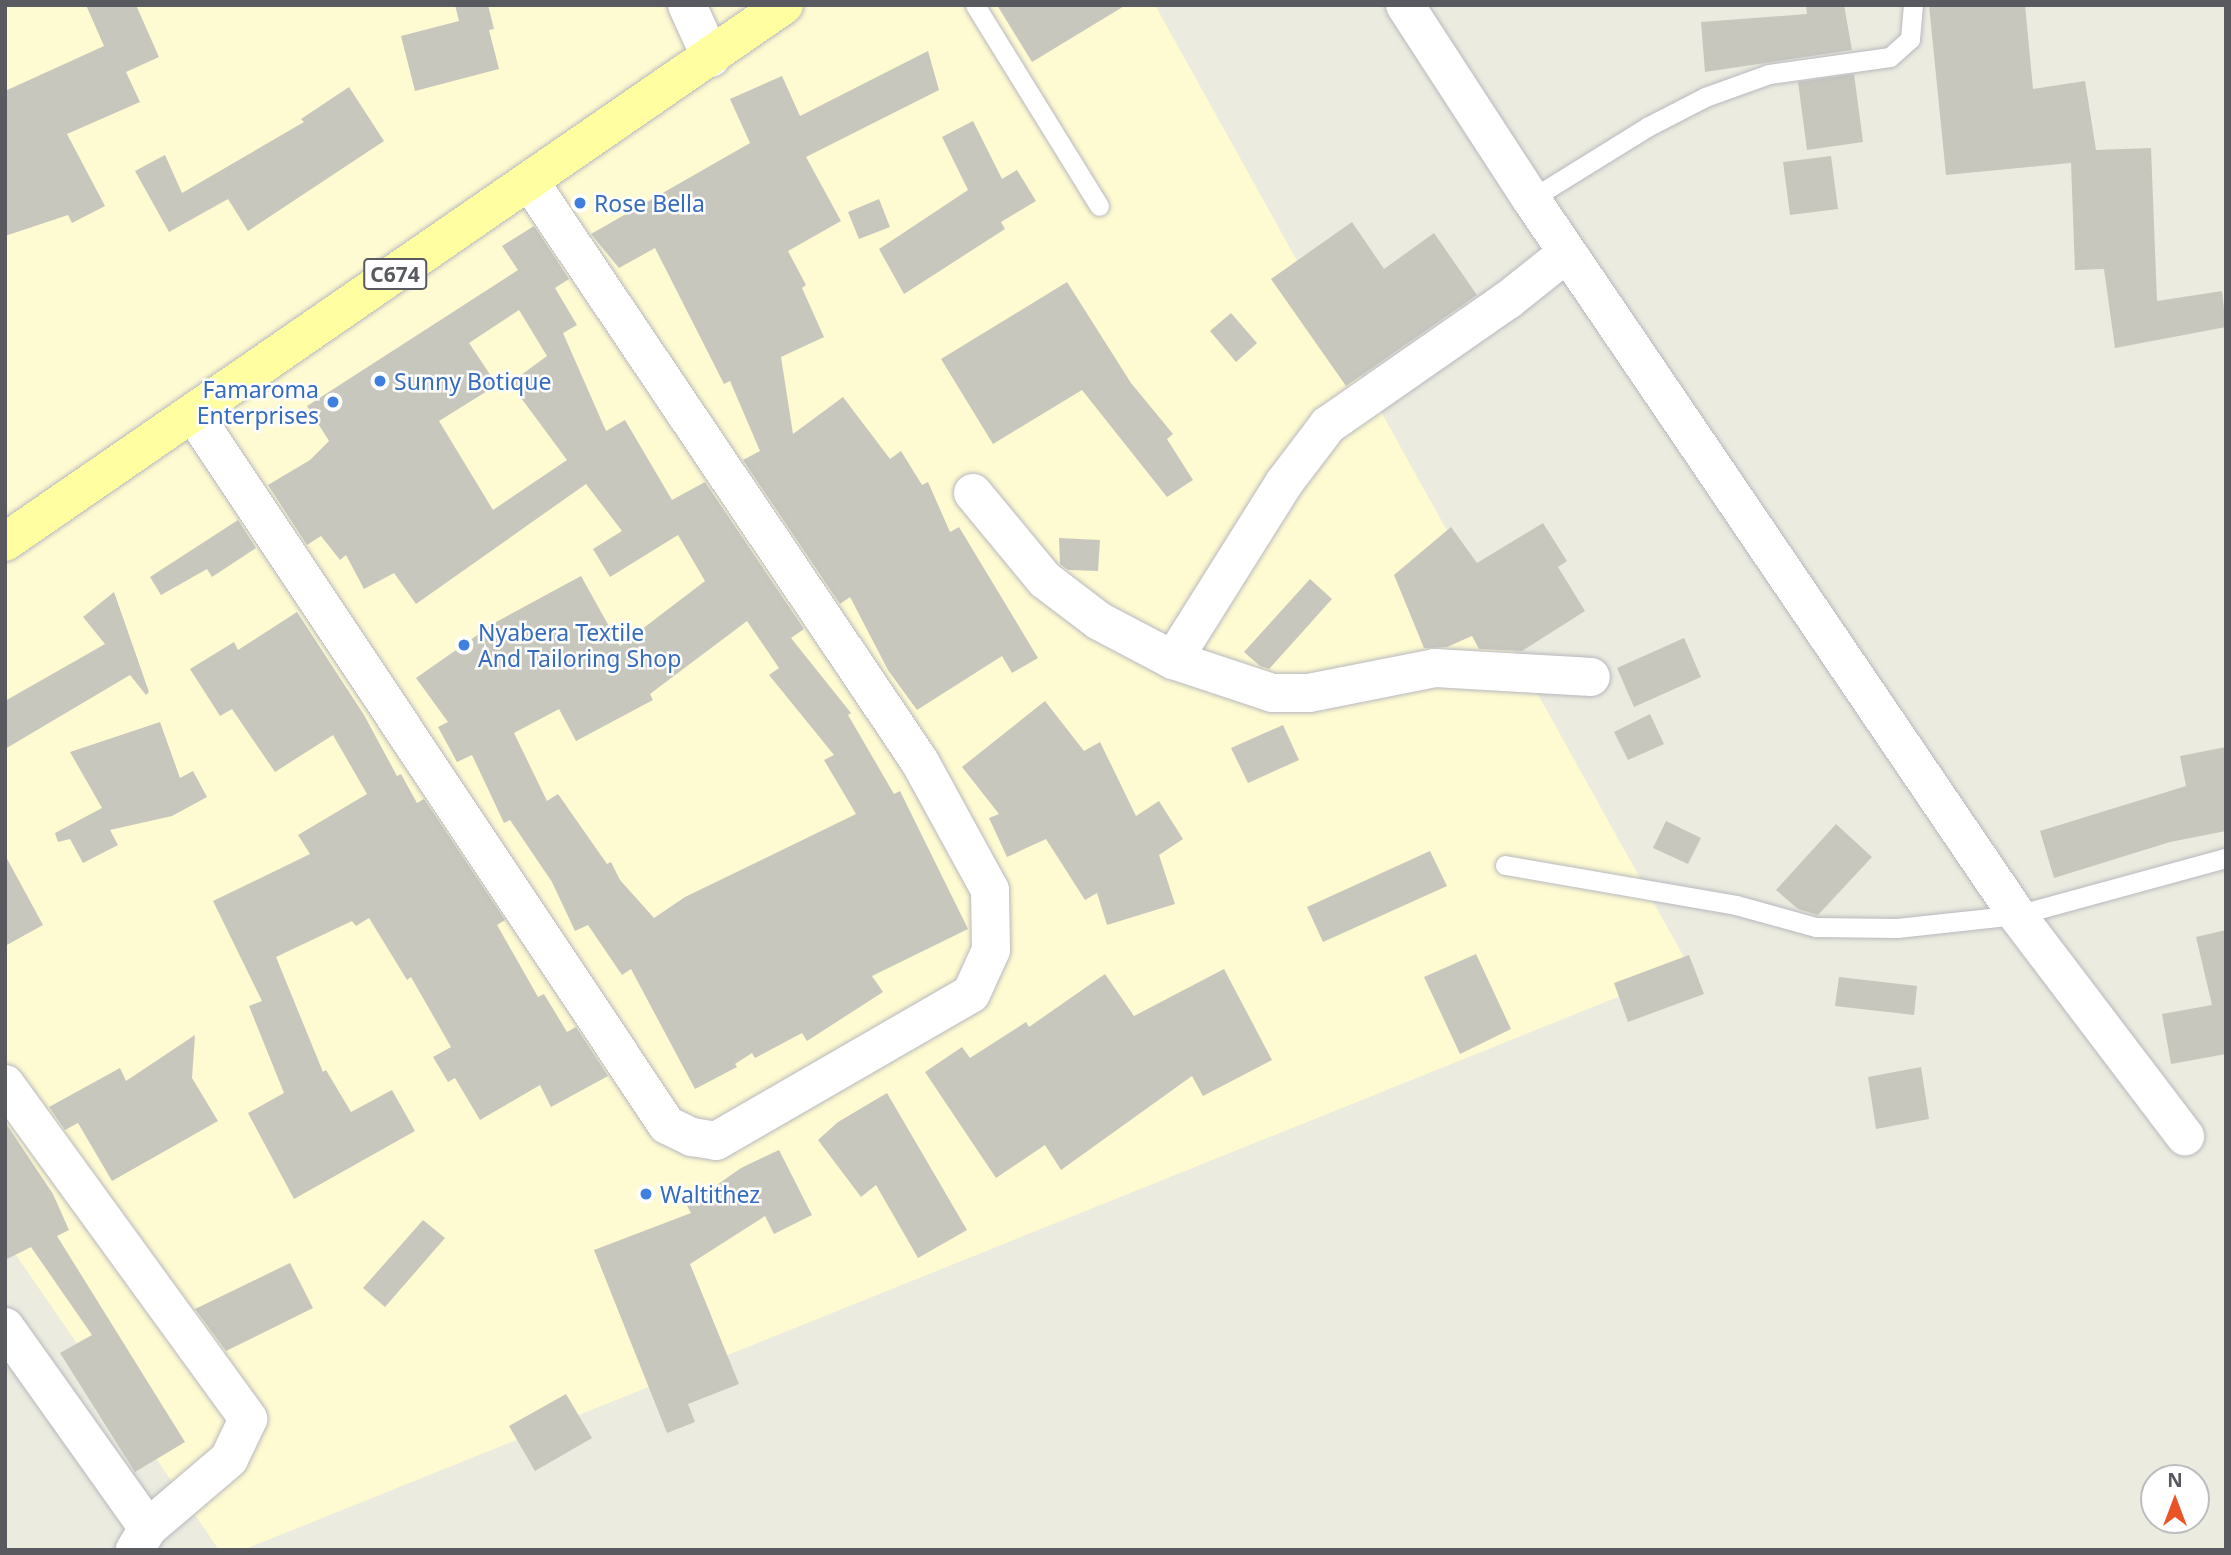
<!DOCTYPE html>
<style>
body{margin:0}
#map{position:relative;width:2231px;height:1555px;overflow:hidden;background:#ebebdf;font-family:"Noto Sans",sans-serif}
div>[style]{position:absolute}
.commercial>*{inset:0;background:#fefad1}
.building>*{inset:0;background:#c8c7be}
.roads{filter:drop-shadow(0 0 2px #b7b8be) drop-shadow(0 0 2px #b7b8be)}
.service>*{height:19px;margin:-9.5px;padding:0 9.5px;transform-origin:9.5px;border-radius:9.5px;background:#fff}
.minor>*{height:38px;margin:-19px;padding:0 19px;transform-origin:19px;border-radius:19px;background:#fff}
.primary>*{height:38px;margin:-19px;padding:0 19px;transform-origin:19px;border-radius:19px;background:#fffea0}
.dots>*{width:19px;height:19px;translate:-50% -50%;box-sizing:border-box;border:4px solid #fff;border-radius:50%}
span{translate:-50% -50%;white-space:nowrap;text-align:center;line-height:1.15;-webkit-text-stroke:5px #fff;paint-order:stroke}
.shield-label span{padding:2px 5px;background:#fff;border:2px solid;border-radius:5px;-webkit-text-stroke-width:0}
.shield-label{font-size:21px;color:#585a60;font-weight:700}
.shop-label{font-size:23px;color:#366cbe}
.left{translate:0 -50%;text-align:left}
.right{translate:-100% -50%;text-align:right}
.frame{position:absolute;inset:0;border:7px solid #585a60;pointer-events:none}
.north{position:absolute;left:2140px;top:1464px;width:70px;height:70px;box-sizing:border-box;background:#fff;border:2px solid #bcbdbf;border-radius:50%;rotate:0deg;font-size:19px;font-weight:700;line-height:28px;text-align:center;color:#585a60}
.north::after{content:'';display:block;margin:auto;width:24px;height:32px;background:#ea5326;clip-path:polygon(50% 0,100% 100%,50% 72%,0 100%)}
</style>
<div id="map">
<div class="commercial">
<div style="clip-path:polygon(5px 5px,1155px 5px,1690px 968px,243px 1550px,219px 1550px,5px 1239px)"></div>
</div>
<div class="building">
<div style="clip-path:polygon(86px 5px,136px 5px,159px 57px,126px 72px,140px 102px,67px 134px,105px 206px,72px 223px,68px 215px,5px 236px,5px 91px,104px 46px)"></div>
<div style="clip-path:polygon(455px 5px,488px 5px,494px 29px,489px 30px,499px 69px,415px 91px,401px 36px,459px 21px)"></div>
<div style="clip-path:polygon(997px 5px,1126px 5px,1032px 62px)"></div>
<div style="clip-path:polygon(1806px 5px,1844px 5px,1852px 50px,1705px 72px,1701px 22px,1807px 14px)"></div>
<div style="clip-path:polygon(1929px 5px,2025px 5px,2033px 89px,2085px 81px,2096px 150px,2151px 148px,2157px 301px,2222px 291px,2226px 327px,2115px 348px,2104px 269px,2075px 270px,2071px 163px,1946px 175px)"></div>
<div style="clip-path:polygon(928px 51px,939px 90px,806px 157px,841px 221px,788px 251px,806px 285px,802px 288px,824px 337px,781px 357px,793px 434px,843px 397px,890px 459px,901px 451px,922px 485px,928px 482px,950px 532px,959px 527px,1038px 658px,1012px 673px,1002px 656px,917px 710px,888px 670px,850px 597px,840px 604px,743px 460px,760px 451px,730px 381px,724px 384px,655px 248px,619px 268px,591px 234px,750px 143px,730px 99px,782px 76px,800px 116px)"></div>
<div style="clip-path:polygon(1854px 74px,1863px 142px,1807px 150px,1798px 82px)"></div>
<div style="clip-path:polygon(349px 87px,384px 141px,248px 231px,228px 199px,169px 232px,135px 171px,165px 155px,182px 193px,304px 122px,301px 119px)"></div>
<div style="clip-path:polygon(973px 121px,1002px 179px,1017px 170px,1036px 201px,1001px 222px,1005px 229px,904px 294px,879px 249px,968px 190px,942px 137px)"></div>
<div style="clip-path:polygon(1831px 156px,1838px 209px,1790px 215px,1783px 162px)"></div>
<div style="clip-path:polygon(879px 199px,890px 227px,859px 239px,848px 212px)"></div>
<div style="clip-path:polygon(1352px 222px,1384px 269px,1434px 233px,1477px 295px,1346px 386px,1271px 279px)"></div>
<div style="clip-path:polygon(evenodd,534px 226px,569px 279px,555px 288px,577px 325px,563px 333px,606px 431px,625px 420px,672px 500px,705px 482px,804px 629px,791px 638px,851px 713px,848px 715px,894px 794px,900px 791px,968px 929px,872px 976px,883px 992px,807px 1041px,802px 1033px,755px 1058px,752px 1053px,735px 1064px,737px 1067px,695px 1089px,631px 969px,622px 975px,588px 925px,575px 931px,552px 882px,510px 820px,504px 823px,472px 755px,457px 762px,438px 727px,448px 722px,416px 678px,496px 622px,581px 576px,620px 646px,705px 581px,678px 535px,610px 577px,593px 549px,622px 531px,586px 484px,416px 604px,394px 573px,364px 589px,346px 555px,340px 560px,321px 536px,307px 545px,268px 485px,310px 460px,329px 441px,307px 406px,518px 270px,502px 246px,534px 226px,519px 310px,547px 356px,510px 383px,567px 460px,493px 510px,439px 421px,497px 385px,469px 343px,519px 310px,534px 226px,747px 621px,779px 668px,769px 675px,834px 755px,824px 760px,856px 814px,685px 897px,654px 918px,620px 880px,611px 862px,607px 864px,558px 794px,547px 801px,514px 733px,559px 709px,576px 741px,653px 700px,650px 694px,747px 621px)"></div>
<div style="clip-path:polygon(1067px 282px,1131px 383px,1173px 434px,1167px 439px,1193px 480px,1167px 497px,1082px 390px,993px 444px,941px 359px)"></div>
<div style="clip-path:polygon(1231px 313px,1257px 343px,1236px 362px,1210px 331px)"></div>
<div style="clip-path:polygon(238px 520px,256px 548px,212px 577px,207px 569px,161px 595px,150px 577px)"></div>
<div style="clip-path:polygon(1543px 523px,1567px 561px,1558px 567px,1585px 611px,1522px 651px,1479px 649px,1472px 636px,1447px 647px,1424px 648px,1394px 575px,1451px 527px,1477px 563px)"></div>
<div style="clip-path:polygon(1059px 538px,1100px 540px,1098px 571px,1068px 570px,1060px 564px)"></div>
<div style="clip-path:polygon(1310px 579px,1332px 599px,1269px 669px,1260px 666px,1244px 652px)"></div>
<div style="clip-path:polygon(114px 592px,149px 692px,146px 695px,130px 675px,5px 749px,5px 701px,105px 644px,83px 617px)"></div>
<div style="clip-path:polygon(297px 612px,364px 715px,397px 776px,401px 774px,417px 803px,424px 799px,505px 920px,497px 925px,538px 997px,544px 994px,567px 1032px,576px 1027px,608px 1076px,551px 1107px,540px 1085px,480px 1120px,455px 1078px,448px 1082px,433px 1057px,451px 1047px,411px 977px,407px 980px,369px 918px,356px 926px,352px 921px,276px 957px,323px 1072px,326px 1070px,351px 1112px,392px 1090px,415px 1131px,294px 1199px,248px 1113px,284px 1093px,249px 1006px,262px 1001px,213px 901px,310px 854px,298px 835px,367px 794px,333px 735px,275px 772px,232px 709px,220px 716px,190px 669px,234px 642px,238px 650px)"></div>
<div style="clip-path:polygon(1684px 638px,1701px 677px,1634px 707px,1617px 668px)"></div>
<div style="clip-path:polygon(1045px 701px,1084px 751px,1100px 742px,1136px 816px,1159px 801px,1183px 839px,1159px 855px,1175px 904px,1107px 925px,1097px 893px,1085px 900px,1046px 839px,1007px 857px,989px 818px,999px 814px,962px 767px)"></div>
<div style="clip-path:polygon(1650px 714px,1664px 744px,1628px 760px,1614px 732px)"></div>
<div style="clip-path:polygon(160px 722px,180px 778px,193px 771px,207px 797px,172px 816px,110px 830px,118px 845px,83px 863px,70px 839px,58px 842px,55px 833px,102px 808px,70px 752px)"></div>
<div style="clip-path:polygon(1283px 725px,1299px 760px,1248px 783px,1231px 748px)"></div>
<div style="clip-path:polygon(2226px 747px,2226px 831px,2170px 842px,2054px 878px,2040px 831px,2186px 786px,2180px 756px)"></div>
<div style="clip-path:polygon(1666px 821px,1701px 838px,1688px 864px,1653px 848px)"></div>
<div style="clip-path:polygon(1836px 824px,1872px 857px,1818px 915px,1798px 909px,1776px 890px)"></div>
<div style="clip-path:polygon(1430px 851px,1447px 886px,1323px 942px,1307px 907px)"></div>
<div style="clip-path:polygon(5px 855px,43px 925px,5px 946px)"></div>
<div style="clip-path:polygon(2226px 930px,2226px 1054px,2171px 1064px,2162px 1014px,2212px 1005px,2196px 937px)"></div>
<div style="clip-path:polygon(1476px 954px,1511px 1029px,1460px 1054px,1424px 977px)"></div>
<div style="clip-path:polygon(1689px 955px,1704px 994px,1628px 1022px,1614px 983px)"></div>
<div style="clip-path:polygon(1224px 969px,1272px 1060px,1203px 1096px,1192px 1076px,1061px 1170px,1045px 1145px,996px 1178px,925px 1072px,962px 1047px,970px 1058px,1026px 1022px,1029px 1027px,1105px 974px,1134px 1016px)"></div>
<div style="clip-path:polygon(1839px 977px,1917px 986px,1914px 1015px,1835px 1006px)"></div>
<div style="clip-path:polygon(195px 1035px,192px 1078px,218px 1121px,112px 1181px,78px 1123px,65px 1130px,49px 1107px,120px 1068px,126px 1081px)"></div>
<div style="clip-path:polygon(1921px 1067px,1929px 1119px,1876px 1129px,1868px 1077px)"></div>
<div style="clip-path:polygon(887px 1093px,967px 1230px,918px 1258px,876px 1185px,861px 1197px,818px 1140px,838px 1122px)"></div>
<div style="clip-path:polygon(5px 1122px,53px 1194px,69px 1230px,57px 1236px,185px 1442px,135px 1472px,60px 1353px,92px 1335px,31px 1247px,5px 1260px)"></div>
<div style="clip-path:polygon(779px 1150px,812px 1215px,774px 1234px,765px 1216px,690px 1264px,739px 1384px,688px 1404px,695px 1422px,667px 1433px,594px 1250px,691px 1213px,687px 1206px,741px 1168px)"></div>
<div style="clip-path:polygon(423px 1220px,445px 1238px,385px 1307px,363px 1288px)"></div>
<div style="clip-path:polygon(290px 1263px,313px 1308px,226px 1351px,195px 1309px)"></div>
<div style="clip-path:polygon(566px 1394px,592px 1438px,535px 1471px,509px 1426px)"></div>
</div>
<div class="roads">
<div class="service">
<div style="left:975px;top:5px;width:236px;rotate:58.3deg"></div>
<div style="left:1531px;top:199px;width:137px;rotate:-31.8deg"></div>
<div style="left:1647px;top:127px;width:65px;rotate:-27.3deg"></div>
<div style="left:1705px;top:97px;width:68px;rotate:-19.8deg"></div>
<div style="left:1769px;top:74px;width:122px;rotate:-8deg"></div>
<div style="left:1890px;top:57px;width:27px;rotate:-42deg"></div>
<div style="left:1910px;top:39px;width:34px;rotate:-85deg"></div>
<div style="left:1505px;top:865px;width:234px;rotate:9.8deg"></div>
<div style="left:1736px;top:905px;width:83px;rotate:15.4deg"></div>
<div style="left:1816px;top:927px;width:81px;rotate:0.7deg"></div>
<div style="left:1897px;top:928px;width:121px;rotate:-6.2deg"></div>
<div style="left:2017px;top:915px;width:217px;rotate:-15.3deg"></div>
</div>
<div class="minor">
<div style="left:687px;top:5px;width:58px;rotate:65.6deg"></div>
<div style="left:1405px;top:5px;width:231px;rotate:57deg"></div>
<div style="left:1531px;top:199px;width:865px;rotate:55.83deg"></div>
<div style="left:2017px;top:915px;width:278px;rotate:52.8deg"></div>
<div style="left:193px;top:413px;width:855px;rotate:56.35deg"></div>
<div style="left:667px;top:1125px;width:28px;rotate:26deg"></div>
<div style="left:692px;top:1137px;width:24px;rotate:9deg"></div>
<div style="left:716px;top:1141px;width:294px;rotate:-30deg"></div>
<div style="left:971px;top:994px;width:48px;rotate:-65.6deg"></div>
<div style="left:991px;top:950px;width:60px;rotate:-91deg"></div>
<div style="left:990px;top:890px;width:146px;rotate:-118.7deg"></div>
<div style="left:920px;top:762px;width:699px;rotate:-123.92deg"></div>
<div style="left:973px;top:493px;width:113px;rotate:50.4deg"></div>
<div style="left:1045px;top:580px;width:68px;rotate:37.2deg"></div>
<div style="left:1099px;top:621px;width:84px;rotate:27.8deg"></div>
<div style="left:1173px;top:660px;width:104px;rotate:18.4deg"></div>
<div style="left:1272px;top:693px;width:37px"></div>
<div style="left:1309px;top:693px;width:128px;rotate:-11.2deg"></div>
<div style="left:1435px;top:668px;width:156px;rotate:3.3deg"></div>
<div style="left:1173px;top:660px;width:209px;rotate:-57.9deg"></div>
<div style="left:1284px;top:483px;width:73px;rotate:-52.8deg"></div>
<div style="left:1328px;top:425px;width:219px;rotate:-34.8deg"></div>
<div style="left:1508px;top:300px;width:75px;rotate:-38.5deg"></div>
<div style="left:5px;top:1084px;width:414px;rotate:54deg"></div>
<div style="left:248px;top:1419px;width:44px;rotate:115.4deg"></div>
<div style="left:229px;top:1459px;width:106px;rotate:139.6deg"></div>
<div style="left:148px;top:1528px;width:26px;rotate:121deg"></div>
<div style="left:5px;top:1327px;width:247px;rotate:54.6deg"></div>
</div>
<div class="primary">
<div style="left:5px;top:542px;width:946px;rotate:-34.58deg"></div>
</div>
</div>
<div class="dots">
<div style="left:580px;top:203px;background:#3f7fe0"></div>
<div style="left:380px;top:381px;background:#3f7fe0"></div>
<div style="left:333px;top:402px;background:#3f7fe0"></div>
<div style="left:464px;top:645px;background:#3f7fe0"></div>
<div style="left:646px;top:1194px;background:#3f7fe0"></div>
</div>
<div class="shield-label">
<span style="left:395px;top:274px">C674</span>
</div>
<div class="shop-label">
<span class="left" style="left:594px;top:203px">Rose Bella</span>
<span class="left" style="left:394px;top:381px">Sunny Botique</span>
<span class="right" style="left:319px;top:402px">Famaroma<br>Enterprises</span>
<span class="left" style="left:478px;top:645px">Nyabera Textile<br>And Tailoring Shop</span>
<span class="left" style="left:660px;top:1194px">Waltithez</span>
</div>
<div class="frame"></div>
<div class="north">N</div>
</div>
